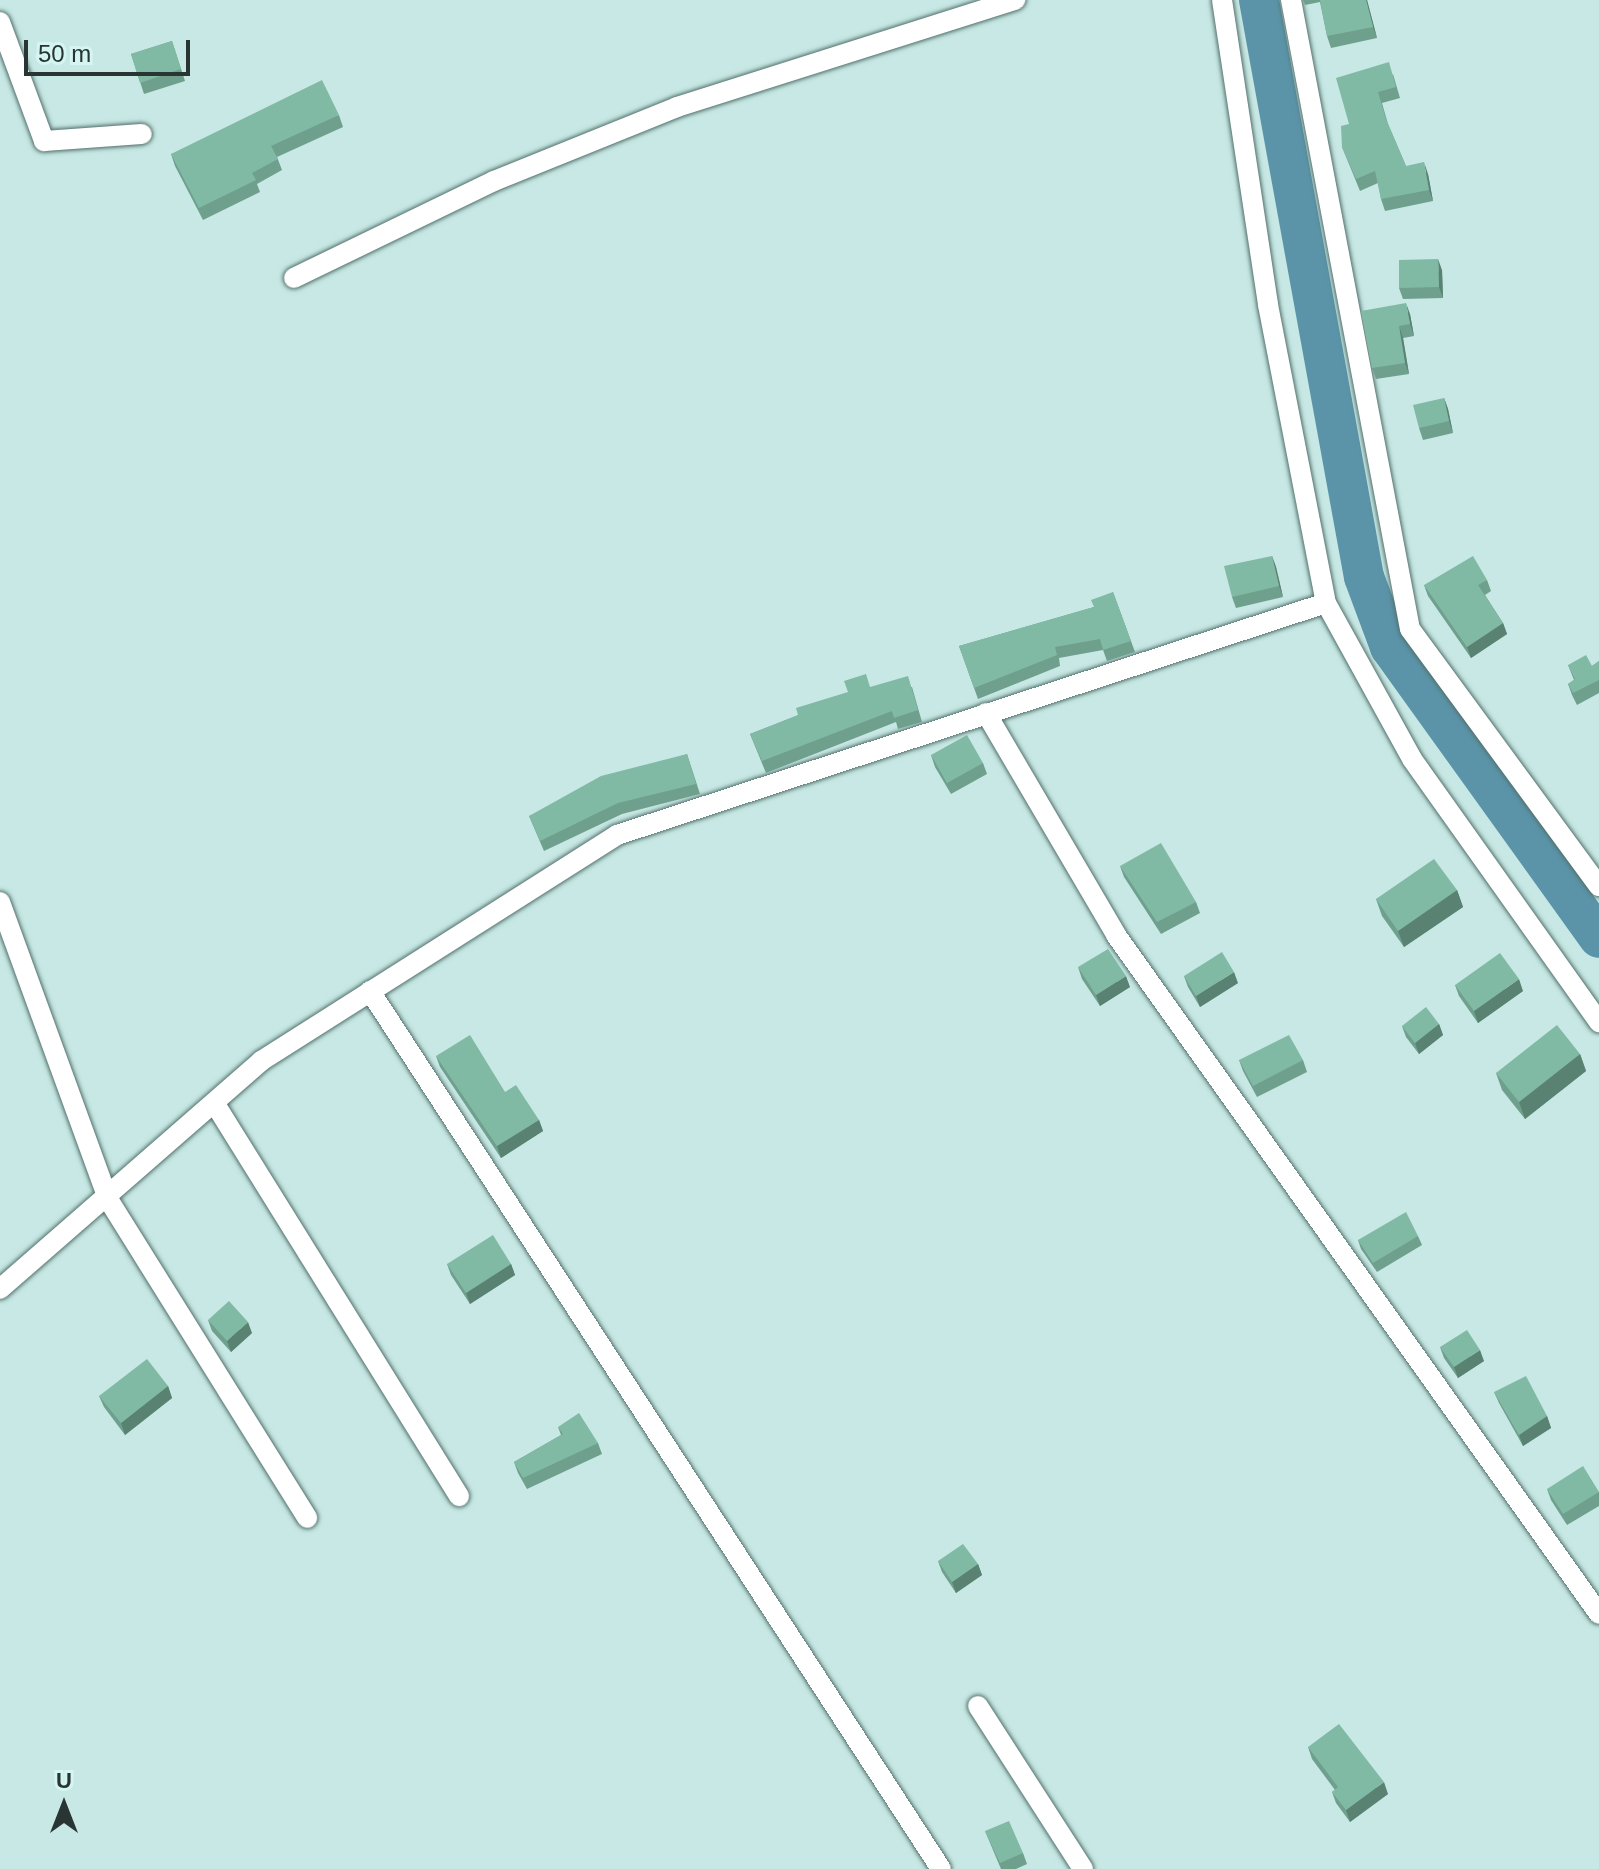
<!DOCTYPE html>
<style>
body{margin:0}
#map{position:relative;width:1599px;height:1869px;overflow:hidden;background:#c7e8e4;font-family:Helvetica,sans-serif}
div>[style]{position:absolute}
.river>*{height:40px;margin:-20px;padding:0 20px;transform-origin:20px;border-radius:20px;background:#5b94a9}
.roads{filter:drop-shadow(0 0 2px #52706c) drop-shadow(0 0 2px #52706c)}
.street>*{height:20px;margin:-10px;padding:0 10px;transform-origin:10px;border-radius:10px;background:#fff}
.wall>*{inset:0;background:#6fa08d}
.shaded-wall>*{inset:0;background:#5a8273}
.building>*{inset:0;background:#81baa4}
span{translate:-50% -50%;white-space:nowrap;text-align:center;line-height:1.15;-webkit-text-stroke:6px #d4f5f1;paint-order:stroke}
.north{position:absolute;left:24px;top:1765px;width:80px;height:80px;-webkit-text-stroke:6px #d4f5f1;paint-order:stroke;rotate:0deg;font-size:22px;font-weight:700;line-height:32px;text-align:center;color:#283533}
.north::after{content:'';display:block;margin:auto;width:28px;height:36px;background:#283533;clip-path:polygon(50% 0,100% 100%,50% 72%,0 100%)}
.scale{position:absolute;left:24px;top:40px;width:166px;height:36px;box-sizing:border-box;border:4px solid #283533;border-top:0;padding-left:10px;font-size:24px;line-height:28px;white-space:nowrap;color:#283533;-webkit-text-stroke:6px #d4f5f1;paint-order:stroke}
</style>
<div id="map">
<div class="river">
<div style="left:1259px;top:0;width:586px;rotate:79.69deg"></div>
<div style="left:1364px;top:577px;width:75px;rotate:69.6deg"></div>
<div style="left:1390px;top:647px;width:358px;rotate:54.3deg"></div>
</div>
<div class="roads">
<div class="street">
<div style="left:1222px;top:0;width:308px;rotate:81.4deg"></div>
<div style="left:1268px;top:305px;width:304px;rotate:79deg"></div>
<div style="left:1326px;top:603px;width:178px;rotate:61.1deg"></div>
<div style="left:1412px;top:759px;width:323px;rotate:54.6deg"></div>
<div style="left:1291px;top:0;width:640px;rotate:79.29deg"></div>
<div style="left:1410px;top:629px;width:319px;rotate:53.7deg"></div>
<div style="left:0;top:22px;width:127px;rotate:69.7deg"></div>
<div style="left:44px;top:141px;width:98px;rotate:-4.1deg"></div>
<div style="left:294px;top:278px;width:222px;rotate:-25.9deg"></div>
<div style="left:494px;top:181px;width:197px;rotate:-22deg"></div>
<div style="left:677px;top:107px;width:355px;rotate:-17.6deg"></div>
<div style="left:986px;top:713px;width:257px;rotate:59.6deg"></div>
<div style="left:1116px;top:935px;width:833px;rotate:54.57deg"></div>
<div style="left:0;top:902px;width:316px;rotate:70deg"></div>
<div style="left:108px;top:1199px;width:376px;rotate:58deg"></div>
<div style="left:370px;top:991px;width:1047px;rotate:56.96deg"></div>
<div style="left:215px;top:1104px;width:462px;rotate:58.1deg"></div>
<div style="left:0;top:1289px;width:347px;rotate:-41.1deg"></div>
<div style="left:261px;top:1061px;width:422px;rotate:-32.4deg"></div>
<div style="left:617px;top:835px;width:746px;rotate:-18.12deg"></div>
<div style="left:978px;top:1706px;width:194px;rotate:57.2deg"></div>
</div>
</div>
<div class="wall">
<div style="clip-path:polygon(1303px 0,1367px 0,1377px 38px,1331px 48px,1327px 36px,1320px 2px,1305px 5px)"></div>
<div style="clip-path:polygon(172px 41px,185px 81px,144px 94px,131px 54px)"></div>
<div style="clip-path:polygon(1393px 74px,1400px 98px,1382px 103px,1388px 124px,1406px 166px,1428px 174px,1433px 201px,1385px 211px,1381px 199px,1378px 183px,1360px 191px,1342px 147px,1349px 124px)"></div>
<div style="clip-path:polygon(339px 115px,343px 127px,277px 157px,282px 170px,257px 184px,260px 192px,203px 220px,175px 166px,171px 154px)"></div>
<div style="clip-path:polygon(1442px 270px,1443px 298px,1403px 299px,1399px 288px)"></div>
<div style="clip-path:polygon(1361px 311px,1410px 314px,1414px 336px,1403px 338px,1409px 374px,1376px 379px,1372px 368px)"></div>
<div style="clip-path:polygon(1444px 398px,1448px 409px,1453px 433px,1423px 440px,1419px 428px)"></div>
<div style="clip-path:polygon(1272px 556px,1276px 567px,1283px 597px,1236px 608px,1232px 597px)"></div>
<div style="clip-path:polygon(1487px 580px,1491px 591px,1485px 595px,1503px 623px,1507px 634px,1471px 658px,1428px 596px,1424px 585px)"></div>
<div style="clip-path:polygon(1113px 592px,1135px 652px,1107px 661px,1103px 650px,1059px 658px,1060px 666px,978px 699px,959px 646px,1094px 607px)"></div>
<div style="clip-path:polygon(1599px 661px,1599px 693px,1577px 705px,1572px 695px,1568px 684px,1574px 680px,1568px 665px,1592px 666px)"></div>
<div style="clip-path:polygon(871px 687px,912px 687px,922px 722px,898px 729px,896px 722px,766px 773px,750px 734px)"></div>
<div style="clip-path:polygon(687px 754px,700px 794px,622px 814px,544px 851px,529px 816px)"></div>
<div style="clip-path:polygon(931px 755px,983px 763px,987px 774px,951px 794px,935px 767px)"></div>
<div style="clip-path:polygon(1120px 866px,1196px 902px,1200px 913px,1161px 934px,1124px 877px)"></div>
<div style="clip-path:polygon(1457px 890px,1463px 907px,1404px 947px,1382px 916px,1376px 899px)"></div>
<div style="clip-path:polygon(1078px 967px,1130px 987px,1100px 1006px,1082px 979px)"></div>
<div style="clip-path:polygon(1184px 976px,1238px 983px,1200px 1007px,1188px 987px)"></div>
<div style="clip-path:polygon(1455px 985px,1523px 991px,1478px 1023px,1459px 996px)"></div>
<div style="clip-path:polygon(1439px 1024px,1443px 1035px,1419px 1054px,1406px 1037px,1402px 1026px)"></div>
<div style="clip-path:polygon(1580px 1054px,1586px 1071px,1525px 1119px,1502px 1090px,1496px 1073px)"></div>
<div style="clip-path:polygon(436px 1056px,505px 1092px,539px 1120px,543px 1131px,501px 1158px,440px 1067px)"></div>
<div style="clip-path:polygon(1239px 1060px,1303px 1060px,1307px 1072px,1257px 1097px,1243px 1071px)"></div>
<div style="clip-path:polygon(1418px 1236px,1422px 1245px,1377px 1272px,1361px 1249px,1358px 1240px)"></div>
<div style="clip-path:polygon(447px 1264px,511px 1264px,515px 1275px,470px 1304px,451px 1275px)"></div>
<div style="clip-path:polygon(208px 1320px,252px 1333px,231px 1352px,212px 1331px)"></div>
<div style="clip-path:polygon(1440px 1347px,1484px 1361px,1458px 1378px,1444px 1358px)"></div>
<div style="clip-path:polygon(168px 1386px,172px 1398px,125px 1435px,104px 1407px,99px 1396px)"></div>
<div style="clip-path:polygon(1494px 1392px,1547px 1416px,1551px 1428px,1523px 1446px,1499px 1403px)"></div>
<div style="clip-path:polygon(558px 1427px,598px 1443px,602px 1454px,527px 1489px,518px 1473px,514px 1462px,561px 1435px)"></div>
<div style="clip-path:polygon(1547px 1489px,1599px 1492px,1599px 1506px,1567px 1525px,1551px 1500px)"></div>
<div style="clip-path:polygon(938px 1561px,978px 1564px,982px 1575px,956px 1593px,942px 1572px)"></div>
<div style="clip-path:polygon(1308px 1747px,1388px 1794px,1350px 1822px,1336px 1803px,1332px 1792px,1335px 1790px,1312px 1759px)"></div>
<div style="clip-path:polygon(985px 1831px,1023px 1853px,1027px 1864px,1016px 1869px,1001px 1869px)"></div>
</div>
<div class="shaded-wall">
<div style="clip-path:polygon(1366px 0,1367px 0,1377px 38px,1373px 27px)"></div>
<div style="clip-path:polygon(1424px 162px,1428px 174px,1433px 201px,1429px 190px)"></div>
<div style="clip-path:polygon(1438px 259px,1442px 270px,1443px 298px,1439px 287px)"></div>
<div style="clip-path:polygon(1406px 303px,1410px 314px,1414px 336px,1410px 324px)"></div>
<div style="clip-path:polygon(1399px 326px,1403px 338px,1409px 374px,1405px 363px)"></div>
<div style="clip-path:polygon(1444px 398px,1448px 409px,1453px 433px,1449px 421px)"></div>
<div style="clip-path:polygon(1272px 556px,1276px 567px,1283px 597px,1279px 586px)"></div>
<div style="clip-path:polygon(1503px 623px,1507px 634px,1471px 658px,1467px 647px)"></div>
<div style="clip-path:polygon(1457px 890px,1463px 907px,1404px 947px,1398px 931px)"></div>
<div style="clip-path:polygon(1234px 972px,1238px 983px,1200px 1007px,1196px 996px)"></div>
<div style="clip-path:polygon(1126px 976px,1130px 987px,1100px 1006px,1096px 995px)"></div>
<div style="clip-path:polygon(1519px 979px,1523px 991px,1478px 1023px,1474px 1011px)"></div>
<div style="clip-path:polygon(1439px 1024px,1443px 1035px,1419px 1054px,1415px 1043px)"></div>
<div style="clip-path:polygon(1580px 1054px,1586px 1071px,1525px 1119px,1519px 1102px)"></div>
<div style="clip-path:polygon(539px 1120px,543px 1131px,501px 1158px,497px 1146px)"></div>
<div style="clip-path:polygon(511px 1264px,515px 1275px,470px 1304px,466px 1293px)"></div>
<div style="clip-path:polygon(248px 1322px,252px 1333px,231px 1352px,227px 1341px)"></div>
<div style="clip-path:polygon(1480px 1350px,1484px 1361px,1458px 1378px,1454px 1367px)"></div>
<div style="clip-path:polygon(168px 1386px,172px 1398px,125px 1435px,121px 1423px)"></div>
<div style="clip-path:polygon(1547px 1416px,1551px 1428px,1523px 1446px,1519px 1435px)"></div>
<div style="clip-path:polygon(978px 1564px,982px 1575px,956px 1593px,952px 1582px)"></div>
<div style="clip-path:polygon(1384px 1782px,1388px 1794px,1350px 1822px,1346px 1810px)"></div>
</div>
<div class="building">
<div style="clip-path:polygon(1320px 0,1366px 0,1373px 27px,1327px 36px)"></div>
<div style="clip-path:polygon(172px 41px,181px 69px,140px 83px,131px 54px)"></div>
<div style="clip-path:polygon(1389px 62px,1396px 87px,1378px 92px,1386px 119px,1406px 166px,1424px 162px,1429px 190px,1381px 199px,1375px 171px,1356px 179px,1342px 147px,1341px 126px,1349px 124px,1336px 78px)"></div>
<div style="clip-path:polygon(322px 80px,339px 115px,271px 146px,278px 159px,252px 173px,256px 180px,199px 208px,171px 154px)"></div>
<div style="clip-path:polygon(1438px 259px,1439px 287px,1399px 288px,1399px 260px)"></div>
<div style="clip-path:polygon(1406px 303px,1410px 324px,1399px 326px,1405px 363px,1372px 368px,1361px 311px)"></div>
<div style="clip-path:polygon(1444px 398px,1449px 421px,1419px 428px,1413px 405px)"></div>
<div style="clip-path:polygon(1272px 556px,1279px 586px,1232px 597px,1224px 566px)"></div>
<div style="clip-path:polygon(1473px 556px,1487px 580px,1478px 585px,1503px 623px,1467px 647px,1424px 585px)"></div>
<div style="clip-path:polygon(1113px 592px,1131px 641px,1103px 650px,1100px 639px,1055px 647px,1057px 655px,974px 688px,959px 646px,1094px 607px,1091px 600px)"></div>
<div style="clip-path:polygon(1586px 655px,1592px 666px,1599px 661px,1599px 680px,1573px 693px,1568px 684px,1575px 679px,1568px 665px)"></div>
<div style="clip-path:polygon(866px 674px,870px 687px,908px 676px,918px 710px,894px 718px,892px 711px,762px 761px,750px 734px,798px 715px,796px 708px,848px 692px,844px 681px)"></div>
<div style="clip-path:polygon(967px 735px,983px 763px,947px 783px,931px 755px)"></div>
<div style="clip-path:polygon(687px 754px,696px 784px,618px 803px,540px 841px,529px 816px,601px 776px)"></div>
<div style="clip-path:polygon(1161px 843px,1196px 902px,1157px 922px,1120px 866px)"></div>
<div style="clip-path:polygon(1434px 859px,1457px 890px,1398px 931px,1376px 899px)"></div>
<div style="clip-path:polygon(1108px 949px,1126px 976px,1096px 995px,1078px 967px)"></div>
<div style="clip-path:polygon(1222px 952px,1234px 972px,1196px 996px,1184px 976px)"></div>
<div style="clip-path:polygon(1500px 953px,1519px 979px,1474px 1011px,1455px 985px)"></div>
<div style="clip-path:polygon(1426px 1007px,1439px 1024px,1415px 1043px,1402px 1026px)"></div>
<div style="clip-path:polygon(1557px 1025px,1580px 1054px,1519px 1102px,1496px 1073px)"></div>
<div style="clip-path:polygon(470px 1035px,505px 1092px,516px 1085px,539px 1120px,497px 1146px,436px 1056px)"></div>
<div style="clip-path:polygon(1289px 1035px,1303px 1060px,1253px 1086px,1239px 1060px)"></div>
<div style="clip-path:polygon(1406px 1212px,1418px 1236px,1373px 1263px,1358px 1240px)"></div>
<div style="clip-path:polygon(493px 1235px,511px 1264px,466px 1293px,447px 1264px)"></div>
<div style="clip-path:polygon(229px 1301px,248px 1322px,227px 1341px,208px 1320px)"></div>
<div style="clip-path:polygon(1467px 1330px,1480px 1350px,1454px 1367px,1440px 1347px)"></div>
<div style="clip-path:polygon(147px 1359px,168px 1386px,121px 1423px,99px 1396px)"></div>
<div style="clip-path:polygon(1526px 1376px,1547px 1416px,1519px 1435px,1494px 1392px)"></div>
<div style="clip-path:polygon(579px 1413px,598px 1443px,523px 1478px,514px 1462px,563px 1434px,558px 1427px)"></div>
<div style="clip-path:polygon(1583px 1466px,1599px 1492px,1563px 1514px,1547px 1489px)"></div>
<div style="clip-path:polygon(963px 1544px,978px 1564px,952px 1582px,938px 1561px)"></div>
<div style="clip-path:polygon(1339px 1724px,1384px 1782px,1346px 1810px,1332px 1792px,1338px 1787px,1308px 1747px)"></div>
<div style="clip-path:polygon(1009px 1821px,1023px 1853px,1000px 1863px,985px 1831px)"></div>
</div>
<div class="north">U</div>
<div class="scale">50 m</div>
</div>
